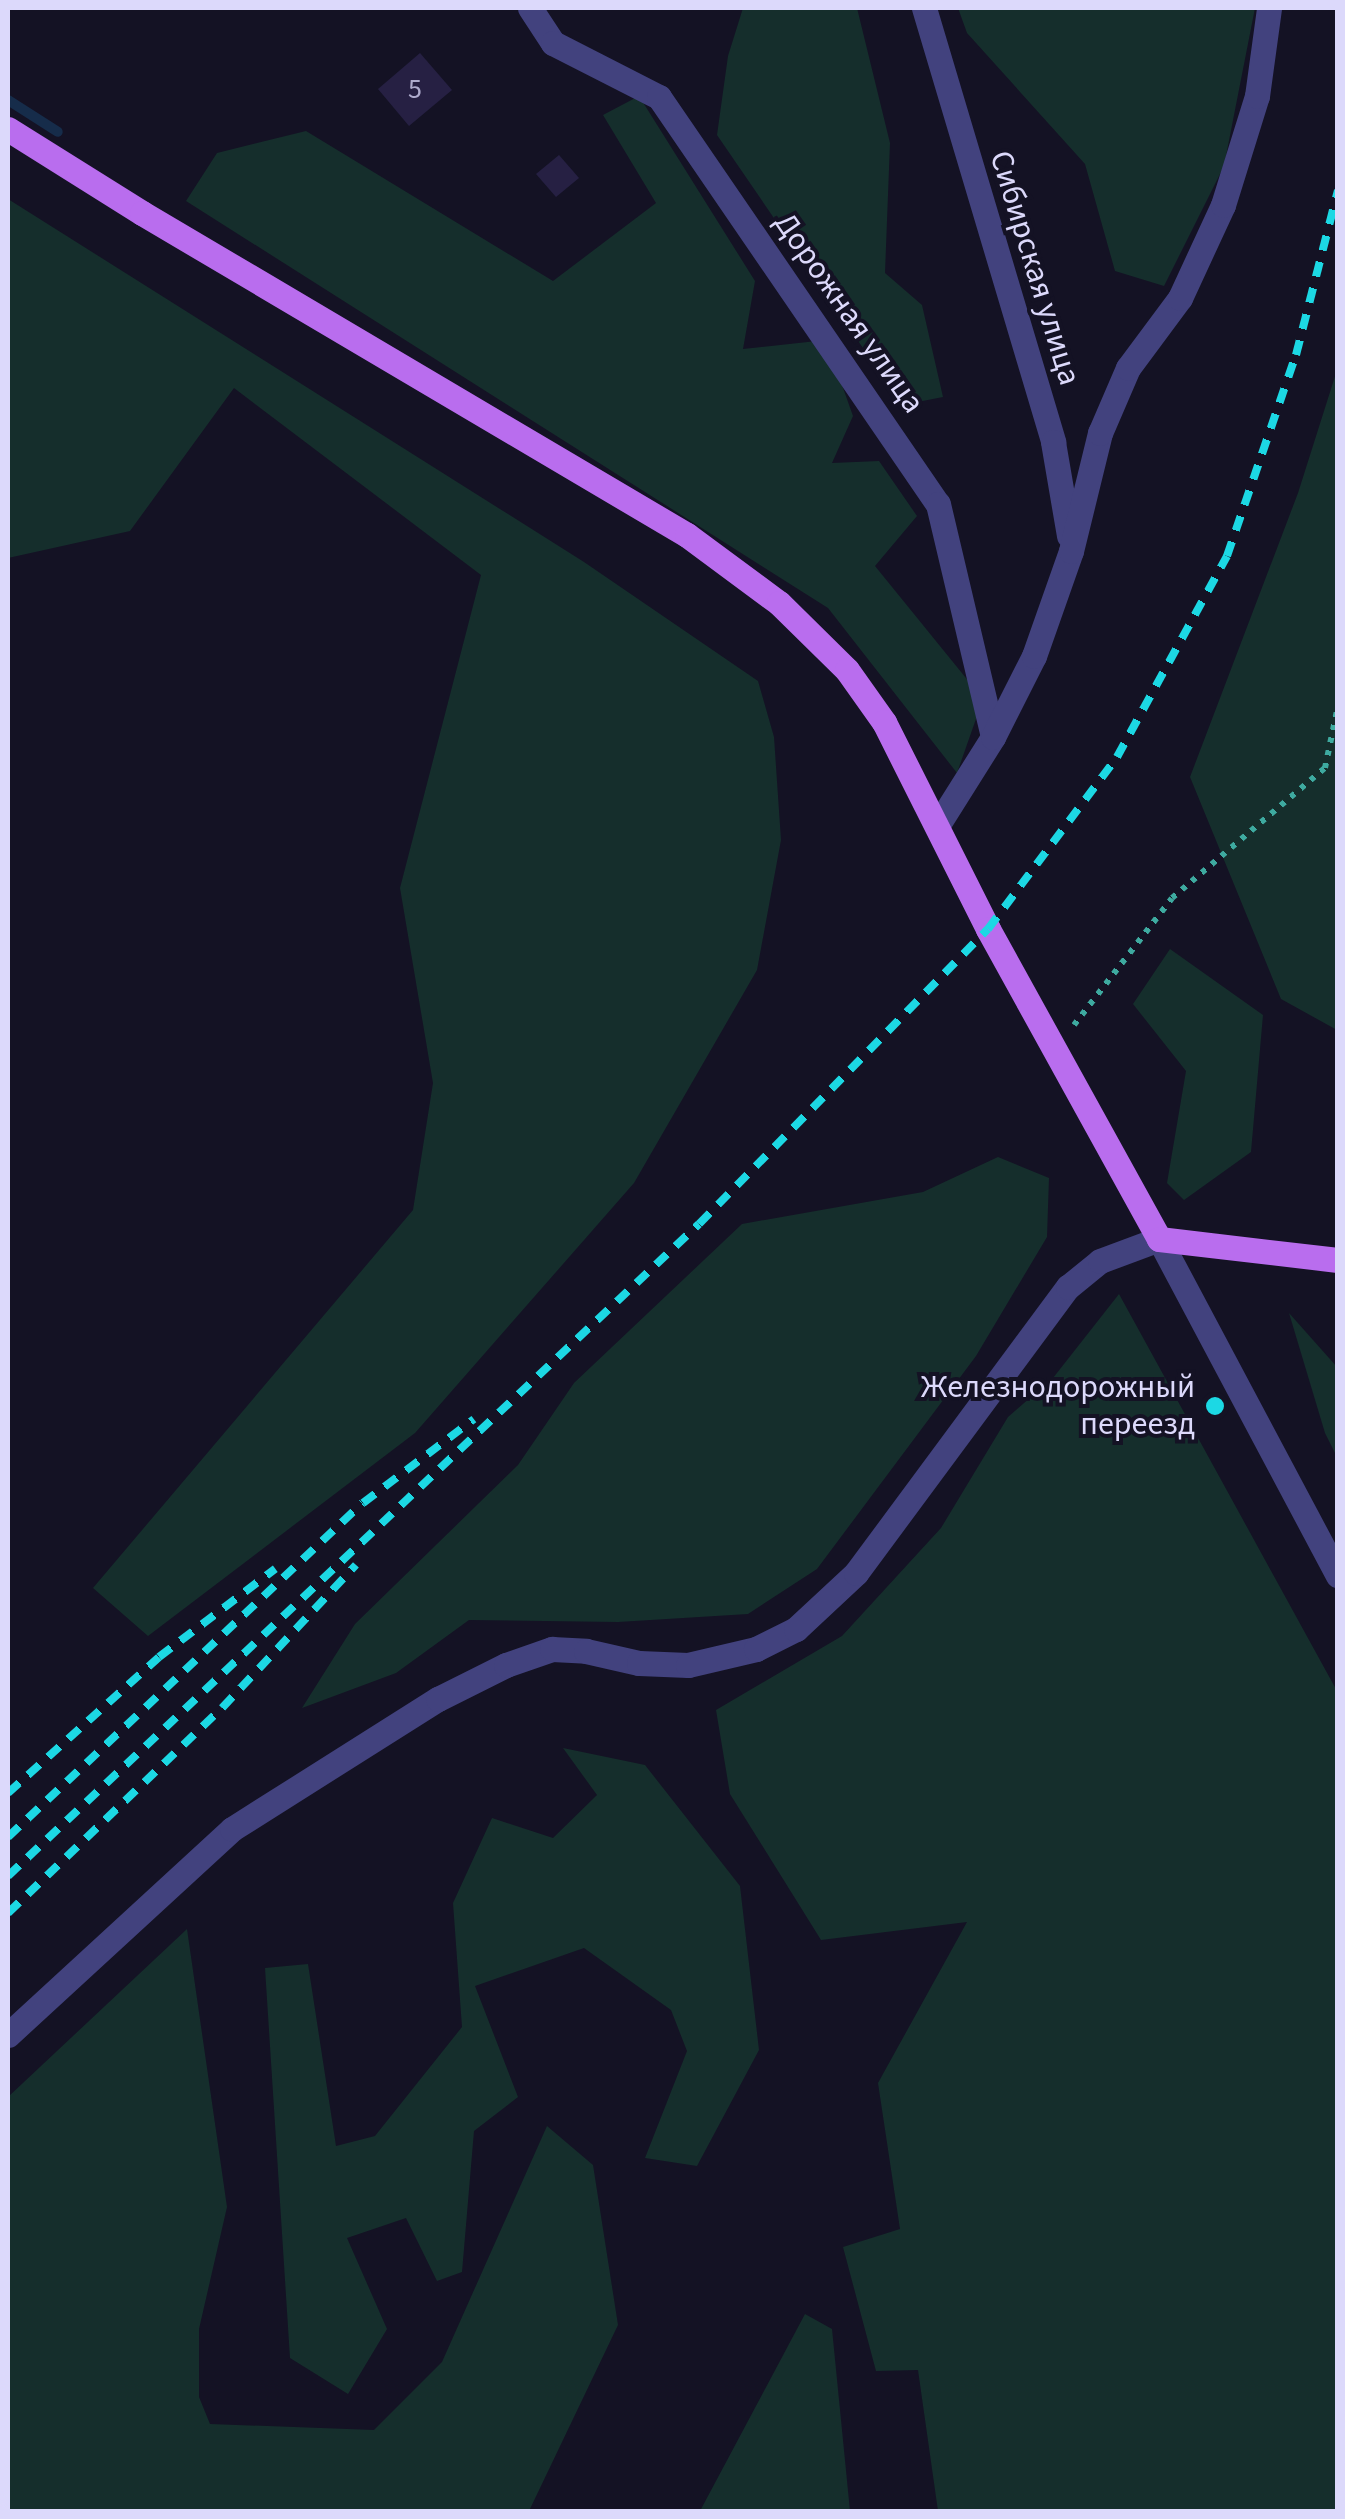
<!DOCTYPE html>
<meta charset="utf-8">
<style>
body{margin:0}
#map{position:relative;width:1345px;height:2519px;overflow:hidden;background:#141224;font-family:"Source Sans 3",sans-serif}
div>[style]{position:absolute}
.green>*{inset:0;background:#152e2c}
.stream>*{height:10px;margin:-5px;padding:0 5px;transform-origin:5px;border-radius:5px;background:#162c4a}
.building>*{inset:0;background:#262043}
.path>*{height:6px;margin-top:-3px;transform-origin:0;background:repeating-linear-gradient(90deg,#3eaaa0 0 5px,transparent 0 13px)}
.minor>*{height:25px;margin:-12.5px;padding:0 12.5px;transform-origin:12.5px;border-radius:12.5px;background:#42427e}
.major>*{height:25px;margin:-12.5px;padding:0 12.5px;transform-origin:12.5px;border-radius:12.5px;background:#b96dee}
.rail>*{height:8px;margin-top:-4px;transform-origin:0;background:repeating-linear-gradient(90deg,#1cd8e4 0 15px,transparent 0 27px)}
.dots>*{width:28px;height:28px;translate:-50% -50%;box-sizing:border-box;border:5px solid #141224;border-radius:50%}
span{translate:-50% -50%;white-space:nowrap;text-align:center;line-height:1.15;-webkit-text-stroke:8px #141224;paint-order:stroke}
.number-label{font-size:28px;color:#aeabcd}
.number-label span{-webkit-text-stroke-width:0}
.street-label{font-size:32px;color:#dcd9fb}
.poi-label{font-size:32px;color:#dcd9fb}
.right{translate:-100% -50%;text-align:right}
.frame{position:absolute;inset:0;border:10px solid #dcd9fb;pointer-events:none}
</style>
<div id="map">
<div class="green">
<div style="clip-path:polygon(743px 8px,857px 8px,890px 143px,885px 273px,922px 305px,943px 397px,902px 405px,717px 135px,728px 56px)"></div>
<div style="clip-path:polygon(958px 8px,1255px 8px,1224px 166px,1164px 286px,1115px 271px,1085px 164px,967px 33px)"></div>
<div style="clip-path:polygon(639px 96px,755px 281px,743px 349px,826px 340px,853px 416px,832px 463px,879px 461px,917px 516px,875px 566px,983px 699px,957px 773px,828px 608px,186px 201px,217px 153px,306px 131px,553px 281px,656px 203px,603px 115px)"></div>
<div style="clip-path:polygon(8px 199px,584px 562px,758px 681px,774px 737px,781px 840px,757px 970px,634px 1183px,415px 1433px,148px 1636px,93px 1588px,413px 1210px,433px 1083px,400px 888px,481px 575px,234px 388px,130px 531px,8px 558px)"></div>
<div style="clip-path:polygon(1337px 370px,1338px 1030px,1337px 1030px,1281px 999px,1190px 777px,1298px 493px)"></div>
<div style="clip-path:polygon(1170px 949px,1263px 1015px,1251px 1152px,1184px 1200px,1167px 1183px,1186px 1071px,1133px 1004px)"></div>
<div style="clip-path:polygon(998px 1157px,1049px 1178px,1047px 1237px,976px 1356px,817px 1569px,748px 1614px,618px 1622px,469px 1620px,396px 1673px,302px 1708px,355px 1624px,518px 1465px,574px 1383px,742px 1224px,923px 1192px)"></div>
<div style="clip-path:polygon(1119px 1294px,1337px 1691px,1337px 2511px,938px 2511px,918px 2370px,876px 2371px,843px 2247px,900px 2229px,878px 2083px,967px 1922px,821px 1940px,730px 1794px,716px 1710px,842px 1636px,941px 1528px,1008px 1417px,1053px 1378px)"></div>
<div style="clip-path:polygon(1289px 1313px,1337px 1367px,1337px 1457px,1325px 1433px)"></div>
<div style="clip-path:polygon(563px 1748px,645px 1765px,740px 1886px,759px 2050px,697px 2166px,645px 2158px,687px 2051px,671px 2010px,584px 1948px,475px 1986px,518px 2097px,474px 2131px,462px 2272px,437px 2281px,406px 2218px,347px 2238px,387px 2329px,348px 2394px,290px 2358px,265px 1968px,308px 1964px,336px 2146px,375px 2136px,462px 2027px,453px 1903px,492px 1818px,553px 1838px,597px 1795px)"></div>
<div style="clip-path:polygon(187px 1929px,227px 2207px,199px 2329px,199px 2397px,210px 2424px,374px 2430px,442px 2362px,547px 2126px,593px 2165px,618px 2325px,529px 2511px,8px 2511px,8px 2097px)"></div>
<div style="clip-path:polygon(805px 2314px,832px 2329px,850px 2511px,700px 2511px)"></div>
</div>
<div class="stream">
<div style="left:8px;top:100px;width:59px;rotate:32.6deg"></div>
</div>
<div class="building">
<div style="clip-path:polygon(420px 53px,452px 90px,409px 126px,378px 89px)"></div>
<div style="clip-path:polygon(559px 155px,579px 178px,556px 197px,536px 174px)"></div>
</div>
<div class="path">
<div style="left:1074px;top:1025px;width:160px;rotate:-52.3deg"></div>
<div style="left:1172px;top:898px;width:201px;rotate:-40.4deg"></div>
<div style="left:1325px;top:768px;width:63px;rotate:-78.2deg"></div>
</div>
<div class="minor">
<div style="left:530px;top:8px;width:42px;rotate:56.7deg"></div>
<div style="left:553px;top:43px;width:119px;rotate:27deg"></div>
<div style="left:659px;top:97px;width:493px;rotate:55.6deg"></div>
<div style="left:938px;top:504px;width:239px;rotate:76.7deg"></div>
<div style="left:924px;top:8px;width:453px;rotate:73.4deg"></div>
<div style="left:1053px;top:442px;width:95px;rotate:80.3deg"></div>
<div style="left:937px;top:826px;width:105px;rotate:-57.8deg"></div>
<div style="left:993px;top:737px;width:91px;rotate:-63.2deg"></div>
<div style="left:1034px;top:656px;width:111px;rotate:-70.6deg"></div>
<div style="left:1071px;top:551px;width:122px;rotate:-76.2deg"></div>
<div style="left:1100px;top:433px;width:71px;rotate:-66.7deg"></div>
<div style="left:1128px;top:368px;width:87px;rotate:-53.4deg"></div>
<div style="left:1180px;top:298px;width:102px;rotate:-65.2deg"></div>
<div style="left:1223px;top:205px;width:114px;rotate:-72.7deg"></div>
<div style="left:1257px;top:96px;width:89px;rotate:-82.2deg"></div>
<div style="left:8px;top:2035px;width:304px;rotate:-42.6deg"></div>
<div style="left:232px;top:1829px;width:244px;rotate:-32.3deg"></div>
<div style="left:438px;top:1699px;width:76px;rotate:-26.6deg"></div>
<div style="left:506px;top:1665px;width:49px;rotate:-19.2deg"></div>
<div style="left:552px;top:1649px;width:34px;rotate:3deg"></div>
<div style="left:586px;top:1651px;width:54px;rotate:12.8deg"></div>
<div style="left:639px;top:1663px;width:49px;rotate:2.3deg"></div>
<div style="left:688px;top:1665px;width:70px;rotate:-13.2deg"></div>
<div style="left:756px;top:1649px;width:45px;rotate:-26.6deg"></div>
<div style="left:796px;top:1629px;width:82px;rotate:-43deg"></div>
<div style="left:856px;top:1573px;width:356px;rotate:-53.5deg"></div>
<div style="left:1068px;top:1287px;width:41px;rotate:-39.1deg"></div>
<div style="left:1100px;top:1261px;width:63px;rotate:-20.4deg"></div>
<div style="left:1159px;top:1239px;width:381px;rotate:62deg"></div>
</div>
<div class="major">
<div style="left:8px;top:129px;width:158px;rotate:32.1deg"></div>
<div style="left:142px;top:213px;width:633px;rotate:30.58deg"></div>
<div style="left:687px;top:535px;width:114px;rotate:36.5deg"></div>
<div style="left:779px;top:603px;width:95px;rotate:44.6deg"></div>
<div style="left:847px;top:670px;width:64px;rotate:54.6deg"></div>
<div style="left:884px;top:722px;width:232px;rotate:63.3deg"></div>
<div style="left:988px;top:929px;width:354px;rotate:61.1deg"></div>
<div style="left:1159px;top:1239px;width:180px;rotate:6.7deg"></div>
</div>
<div class="rail">
<div style="left:8px;top:1793px;width:203px;rotate:-42deg"></div>
<div style="left:159px;top:1657px;width:146px;rotate:-37.2deg"></div>
<div style="left:8px;top:1837px;width:487px;rotate:-43.3deg"></div>
<div style="left:363px;top:1503px;width:139px;rotate:-37.1deg"></div>
<div style="left:8px;top:1876px;width:950px;rotate:-43.34deg"></div>
<div style="left:699px;top:1224px;width:413px;rotate:-45.6deg"></div>
<div style="left:988px;top:929px;width:215px;rotate:-53.1deg"></div>
<div style="left:1117px;top:757px;width:229px;rotate:-61.3deg"></div>
<div style="left:1227px;top:556px;width:213px;rotate:-71.1deg"></div>
<div style="left:1296px;top:355px;width:170px;rotate:-75.7deg"></div>
<div style="left:8px;top:1913px;width:296px;rotate:-43.8deg"></div>
<div style="left:222px;top:1708px;width:196px;rotate:-46.9deg"></div>
</div>
<div class="dots">
<div style="left:1215px;top:1406px;background:#1cd8e4"></div>
</div>
<div class="number-label">
<span style="left:415px;top:89px">5</span>
</div>
<div class="street-label">
<span style="left:1035px;top:268px;rotate:73deg">Сибирская улица</span>
<span style="left:849px;top:313px;rotate:55deg">Дорожная улица</span>
</div>
<div class="poi-label">
<span class="right" style="left:1195px;top:1406px">Железнодорожный<br>переезд</span>
</div>
<div class="frame"></div>
</div>
